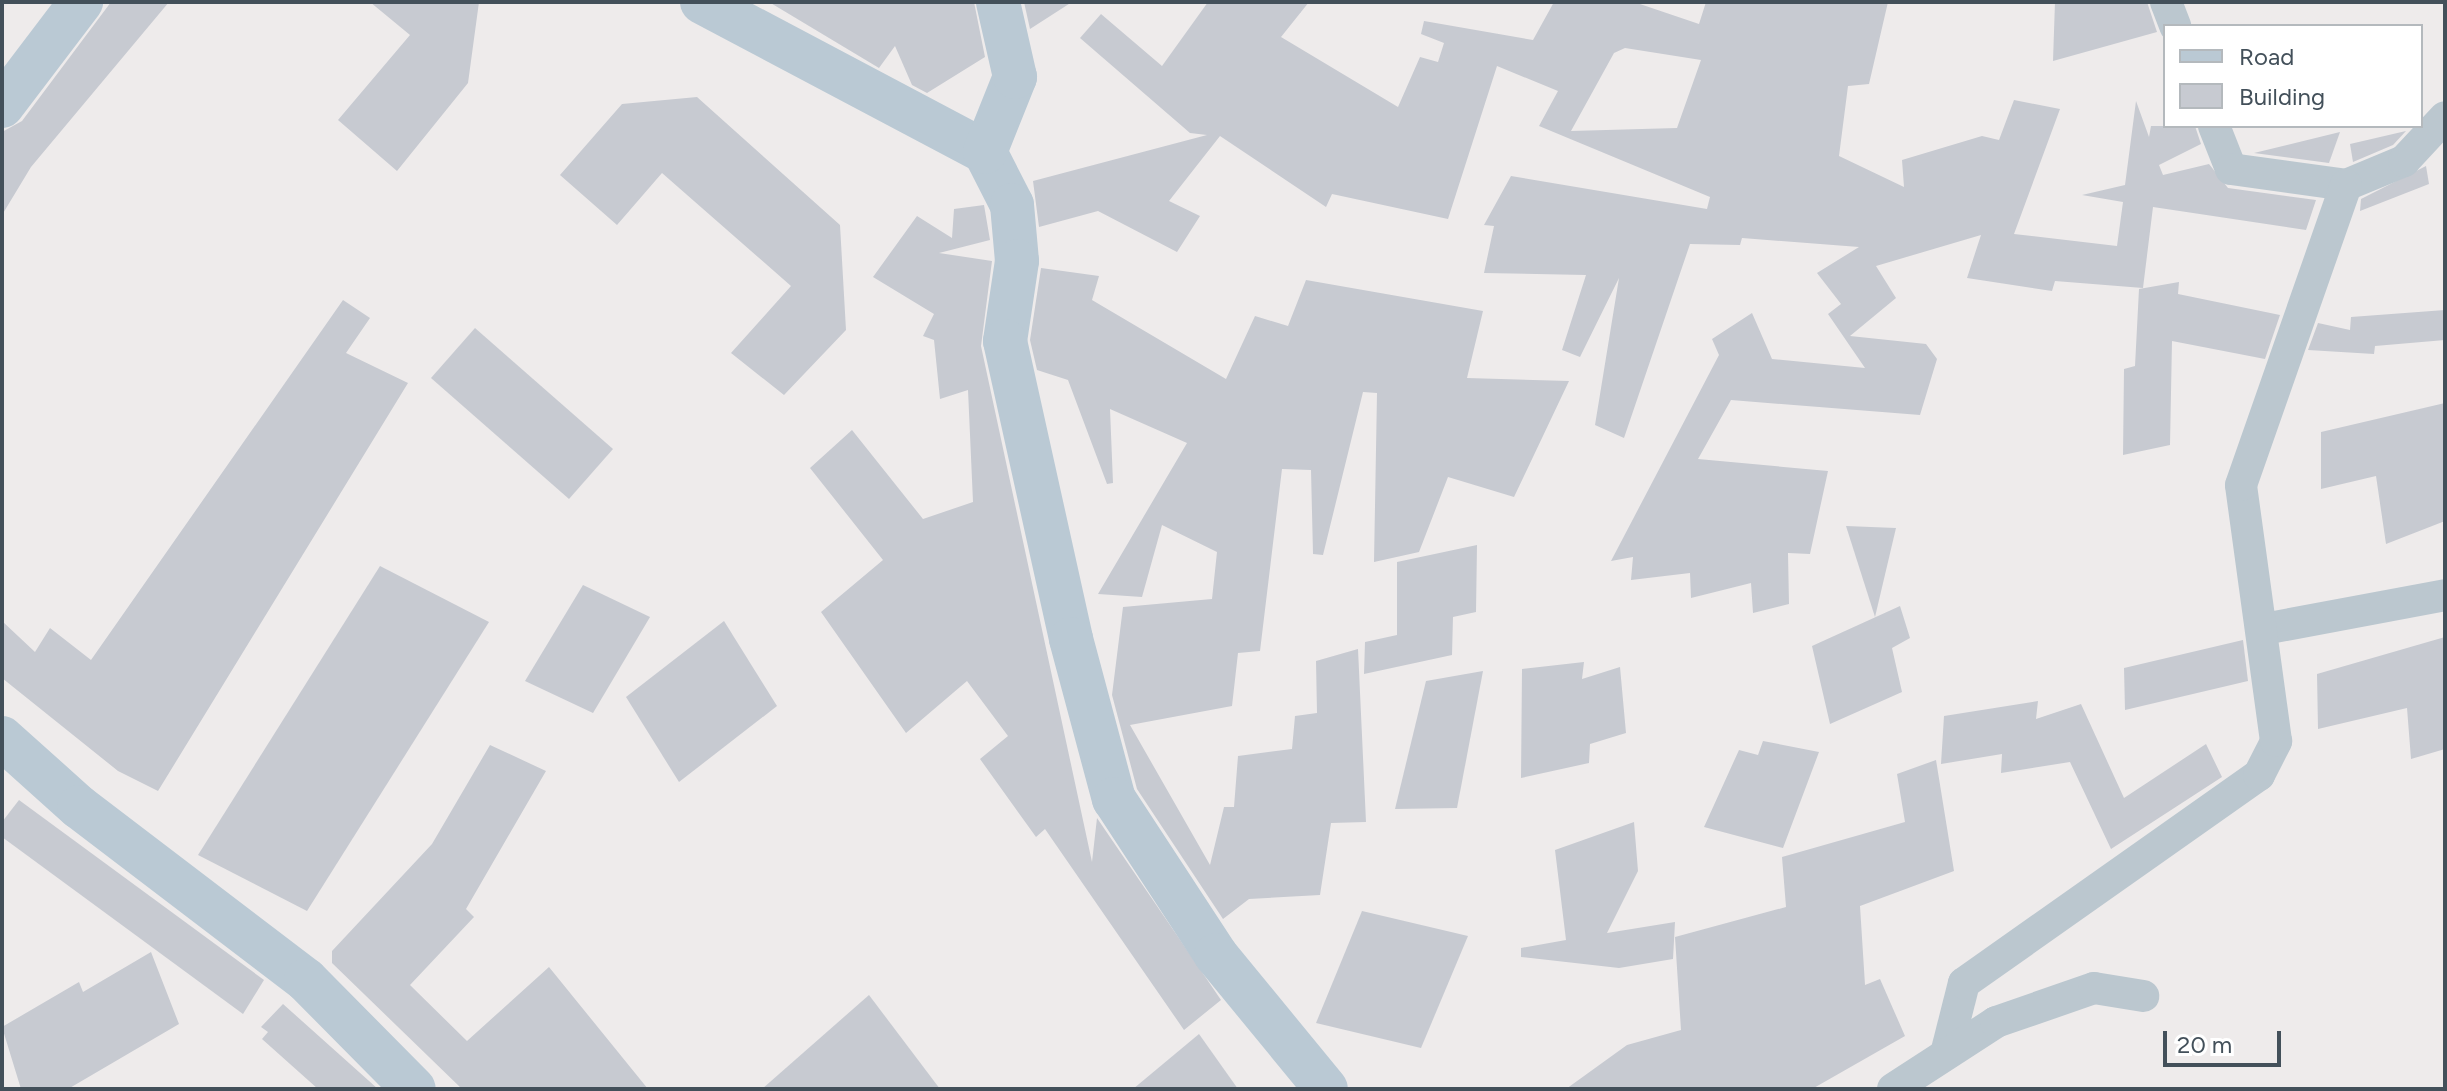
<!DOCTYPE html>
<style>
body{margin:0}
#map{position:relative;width:2447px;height:1091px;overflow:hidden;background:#eeebeb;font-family:Figtree,sans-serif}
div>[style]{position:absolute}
.building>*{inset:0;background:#c7cad1}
.street>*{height:32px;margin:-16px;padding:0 16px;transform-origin:16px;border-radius:16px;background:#bbc7cf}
.secondary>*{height:44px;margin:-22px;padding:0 22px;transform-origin:22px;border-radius:22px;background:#bac9d4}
span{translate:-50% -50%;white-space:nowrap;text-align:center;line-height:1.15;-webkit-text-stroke:7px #fff;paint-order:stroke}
.frame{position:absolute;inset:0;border:4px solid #43505a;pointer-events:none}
.legend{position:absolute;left:2163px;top:24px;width:260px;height:104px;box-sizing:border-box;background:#fff;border:2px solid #b4b9bd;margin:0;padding:10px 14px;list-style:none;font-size:24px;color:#43505a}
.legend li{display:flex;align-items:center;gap:16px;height:40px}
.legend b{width:40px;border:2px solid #b4b9bd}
.scale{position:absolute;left:2163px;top:1031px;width:118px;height:36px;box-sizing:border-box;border:4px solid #43505a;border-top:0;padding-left:10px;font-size:24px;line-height:28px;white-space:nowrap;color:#43505a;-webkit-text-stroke:6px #fff;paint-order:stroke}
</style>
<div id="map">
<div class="building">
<div style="clip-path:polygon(111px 2px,169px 2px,31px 167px,2px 215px,2px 132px,22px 121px)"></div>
<div style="clip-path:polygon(370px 2px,479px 2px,468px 83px,397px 171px,338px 120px,410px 35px)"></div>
<div style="clip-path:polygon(769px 2px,974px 2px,985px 57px,927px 93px,912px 85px,895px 46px,879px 68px)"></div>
<div style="clip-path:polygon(1024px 2px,1072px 2px,1030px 29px)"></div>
<div style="clip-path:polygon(evenodd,1208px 2px,1309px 2px,1281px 37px,1398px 107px,1420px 57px,1438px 62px,1444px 43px,1421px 34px,1424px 21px,1533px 40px,1554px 2px,1634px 2px,1699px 24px,1706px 2px,1888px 2px,1869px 84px,1848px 86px,1839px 156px,1904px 187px,1902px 160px,1982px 136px,1999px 140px,2014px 100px,2060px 109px,2014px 234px,2117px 246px,2123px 202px,2082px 195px,2125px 185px,2136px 101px,2149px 137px,2151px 126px,2195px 126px,2201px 144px,2159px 165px,2163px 175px,2209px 164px,2228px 188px,2316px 200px,2306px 230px,2153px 207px,2143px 288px,2055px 281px,2052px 291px,1967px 278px,1981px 235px,1876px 266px,1896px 298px,1850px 336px,1926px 344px,1937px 359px,1920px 415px,1731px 400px,1698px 459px,1828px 471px,1810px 554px,1788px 553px,1789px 604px,1753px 613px,1751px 583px,1691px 598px,1690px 573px,1631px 580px,1633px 557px,1611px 561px,1719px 355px,1712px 339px,1752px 313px,1772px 359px,1865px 368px,1828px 314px,1841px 304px,1817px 273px,1859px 247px,1742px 238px,1740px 245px,1690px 244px,1624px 438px,1595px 425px,1619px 278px,1580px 357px,1562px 350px,1586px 275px,1484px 273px,1494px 226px,1484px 225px,1511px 176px,1707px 209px,1710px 197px,1539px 126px,1558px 91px,1497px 66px,1448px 219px,1332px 194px,1326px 207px,1220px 136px,1169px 201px,1200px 216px,1177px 252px,1098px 211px,1039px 227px,1033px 181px,1207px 135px,1190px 133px,1080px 38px,1101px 14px,1162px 66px,1208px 2px,1625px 48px,1701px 60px,1677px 128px,1571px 131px,1614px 53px,1625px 48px)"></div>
<div style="clip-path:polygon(2055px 2px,2147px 2px,2157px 32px,2053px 61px)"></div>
<div style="clip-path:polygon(697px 97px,840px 225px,846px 330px,784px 395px,731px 353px,791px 286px,662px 173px,617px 225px,560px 175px,622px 104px)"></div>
<div style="clip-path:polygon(2406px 131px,2393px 145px,2353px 162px,2350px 144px)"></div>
<div style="clip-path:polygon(2340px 132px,2329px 163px,2254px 153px)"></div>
<div style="clip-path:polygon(2426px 166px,2429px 184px,2360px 211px,2361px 199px)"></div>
<div style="clip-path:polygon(984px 205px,990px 240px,939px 253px,992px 261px,981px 346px,1092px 862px,1097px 818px,1221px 1000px,1184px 1030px,1045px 829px,1036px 837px,980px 759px,1008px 736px,967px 681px,906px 733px,821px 612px,883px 560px,810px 468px,852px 430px,923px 519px,973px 502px,968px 390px,940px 399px,934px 340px,923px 336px,934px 314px,873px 277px,917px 216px,952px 238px,954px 209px)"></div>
<div style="clip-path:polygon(1041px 268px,1099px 276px,1092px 300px,1226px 379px,1255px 316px,1288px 326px,1306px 280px,1483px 311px,1467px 378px,1569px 381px,1514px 497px,1448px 477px,1419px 552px,1374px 562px,1377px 393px,1363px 392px,1323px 555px,1313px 554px,1311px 470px,1282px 469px,1260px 651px,1238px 653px,1232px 706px,1130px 725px,1210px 865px,1224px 807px,1234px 807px,1238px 756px,1292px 749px,1295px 716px,1317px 713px,1316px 661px,1358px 649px,1366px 822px,1331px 823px,1320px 895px,1249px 899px,1223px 919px,1137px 789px,1112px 695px,1123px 607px,1212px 599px,1217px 552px,1162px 525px,1142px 597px,1098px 594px,1187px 443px,1110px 409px,1113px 483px,1107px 484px,1068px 380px,1037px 370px,1030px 340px)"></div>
<div style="clip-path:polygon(2179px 282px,2178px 294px,2280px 315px,2265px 359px,2172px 341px,2170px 445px,2123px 455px,2124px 369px,2135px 366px,2139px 289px)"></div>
<div style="clip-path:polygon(343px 300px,370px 318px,346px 353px,408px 383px,158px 791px,118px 771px,2px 678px,2px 621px,35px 652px,50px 628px,91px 660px)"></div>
<div style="clip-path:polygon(2445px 310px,2445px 340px,2375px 346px,2374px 354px,2308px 350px,2318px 323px,2350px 330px,2351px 317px)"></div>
<div style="clip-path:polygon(475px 328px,613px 449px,569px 499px,431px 378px)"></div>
<div style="clip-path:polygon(2445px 403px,2445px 521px,2386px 544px,2376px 476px,2321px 489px,2321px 432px)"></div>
<div style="clip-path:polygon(1846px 526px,1896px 528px,1875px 617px)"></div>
<div style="clip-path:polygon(1477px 545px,1476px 612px,1453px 617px,1452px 655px,1364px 674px,1365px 642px,1397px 635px,1397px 562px)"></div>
<div style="clip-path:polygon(380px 566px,489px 622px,307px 911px,198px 855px)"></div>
<div style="clip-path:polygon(583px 585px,650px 617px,593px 713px,525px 681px)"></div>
<div style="clip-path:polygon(1900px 606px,1910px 638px,1892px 648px,1902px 692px,1830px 724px,1812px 646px)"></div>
<div style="clip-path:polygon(724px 621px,777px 706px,679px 782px,626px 697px)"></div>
<div style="clip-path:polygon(2445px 637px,2445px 749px,2411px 759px,2407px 708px,2318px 729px,2317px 674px)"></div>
<div style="clip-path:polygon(2243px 640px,2248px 681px,2125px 710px,2124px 668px)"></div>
<div style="clip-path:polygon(1584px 662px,1582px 679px,1620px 667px,1626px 733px,1590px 744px,1589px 763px,1521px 778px,1522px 669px)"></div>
<div style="clip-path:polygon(1483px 671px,1457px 808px,1395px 809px,1426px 681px)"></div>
<div style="clip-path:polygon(2038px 701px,2036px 719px,2081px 704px,2124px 798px,2206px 744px,2222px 777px,2111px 849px,2070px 762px,2001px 773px,2002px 754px,1941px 764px,1944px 716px)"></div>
<div style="clip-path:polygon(1763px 741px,1819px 752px,1783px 848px,1704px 827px,1739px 750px,1758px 755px)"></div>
<div style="clip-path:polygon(490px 745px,546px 771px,466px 909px,474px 917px,410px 985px,467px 1041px,549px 967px,648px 1089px,462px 1089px,332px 963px,332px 951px,432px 844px)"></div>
<div style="clip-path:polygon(1936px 760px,1954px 871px,1860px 906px,1865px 985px,1880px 979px,1905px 1036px,1812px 1089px,1566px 1089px,1627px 1045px,1681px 1030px,1675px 937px,1786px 907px,1782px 857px,1905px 822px,1897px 774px)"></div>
<div style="clip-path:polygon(19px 800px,264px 980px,243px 1014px,2px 837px,2px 822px)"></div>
<div style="clip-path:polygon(1634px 822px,1638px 871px,1607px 933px,1675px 922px,1673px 959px,1619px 968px,1521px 957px,1521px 948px,1566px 940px,1555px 850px)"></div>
<div style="clip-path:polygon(1362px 911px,1468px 936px,1421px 1048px,1316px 1023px)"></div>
<div style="clip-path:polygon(151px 952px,179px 1024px,68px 1089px,21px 1089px,2px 1027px,79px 982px,83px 992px)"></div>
<div style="clip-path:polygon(869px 995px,940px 1089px,762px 1089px)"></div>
<div style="clip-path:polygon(283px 1004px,378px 1089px,318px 1089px,262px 1039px,268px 1032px,261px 1027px)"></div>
<div style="clip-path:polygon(1199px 1034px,1238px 1089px,1133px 1089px)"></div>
</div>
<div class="street">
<div style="left:2166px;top:2px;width:26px;rotate:69deg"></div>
<div style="left:2214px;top:126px;width:46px;rotate:68.4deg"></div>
<div style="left:2231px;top:169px;width:116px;rotate:7.9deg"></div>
<div style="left:2346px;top:185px;width:63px;rotate:-22.5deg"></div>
<div style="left:2404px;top:161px;width:60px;rotate:-47deg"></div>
<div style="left:2264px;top:629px;width:184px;rotate:-10.6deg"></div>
<div style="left:1946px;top:1054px;width:73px;rotate:-75.8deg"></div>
<div style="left:1964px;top:983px;width:361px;rotate:-35.2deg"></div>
<div style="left:2259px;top:775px;width:38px;rotate:-63deg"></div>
<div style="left:2276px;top:741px;width:258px;rotate:-97.8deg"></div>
<div style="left:2241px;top:485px;width:318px;rotate:-70.7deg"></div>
<div style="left:1893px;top:1089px;width:123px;rotate:-33deg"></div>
<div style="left:1996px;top:1022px;width:104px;rotate:-19.1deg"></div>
<div style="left:2094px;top:988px;width:50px;rotate:9.3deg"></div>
</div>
<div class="secondary">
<div style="left:702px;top:2px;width:320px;rotate:27.9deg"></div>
<div style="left:985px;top:152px;width:59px;rotate:63deg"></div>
<div style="left:1012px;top:205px;width:56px;rotate:84.9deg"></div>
<div style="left:1017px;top:261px;width:81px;rotate:98.5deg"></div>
<div style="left:1005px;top:341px;width:305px;rotate:77.5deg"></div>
<div style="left:1071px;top:639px;width:166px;rotate:75deg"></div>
<div style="left:1114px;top:799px;width:186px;rotate:56.8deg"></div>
<div style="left:1216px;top:955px;width:173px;rotate:50.6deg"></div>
<div style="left:2px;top:106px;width:131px;rotate:-52.8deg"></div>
<div style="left:985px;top:152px;width:81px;rotate:-68.2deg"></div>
<div style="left:1015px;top:77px;width:77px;rotate:-102.8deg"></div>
<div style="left:2px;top:738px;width:103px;rotate:41.9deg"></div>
<div style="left:79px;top:807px;width:285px;rotate:37.3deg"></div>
<div style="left:306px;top:980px;width:153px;rotate:45.3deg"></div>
</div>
<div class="frame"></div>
<ul class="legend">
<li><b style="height:10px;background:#bac9d4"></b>Road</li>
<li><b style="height:22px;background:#c7cad1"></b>Building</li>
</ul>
<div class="scale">20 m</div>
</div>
